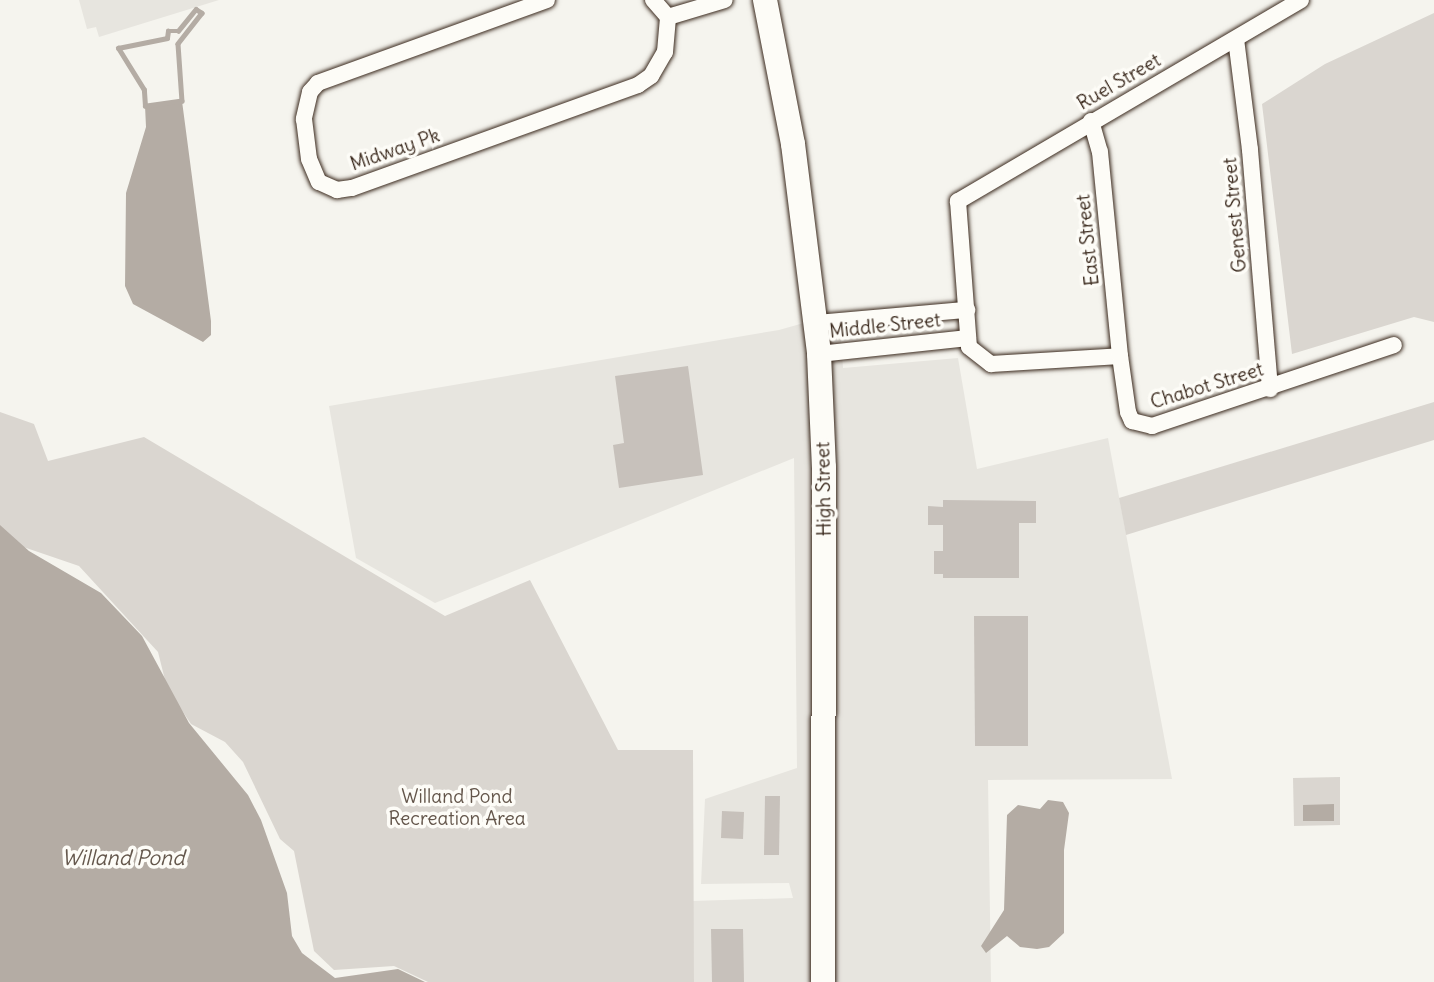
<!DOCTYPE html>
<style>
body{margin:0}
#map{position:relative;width:1434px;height:982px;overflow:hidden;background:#f5f4ee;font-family:Delius,sans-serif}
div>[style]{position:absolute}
.built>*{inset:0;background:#e7e5df}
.green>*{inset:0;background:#dad6d0}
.water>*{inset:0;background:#b4aca4}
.stream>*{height:4.5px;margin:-2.25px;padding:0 2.25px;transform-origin:2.25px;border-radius:2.25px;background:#b4aca4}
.building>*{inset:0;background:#c7c1bb}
.roads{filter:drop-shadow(0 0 2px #3b2a1e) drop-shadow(0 0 2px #3b2a1e)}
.minor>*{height:16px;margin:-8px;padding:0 8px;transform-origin:8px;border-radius:8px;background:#fdfcf7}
.primary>*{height:24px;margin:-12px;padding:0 12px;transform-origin:12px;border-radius:12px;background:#fdfcf7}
span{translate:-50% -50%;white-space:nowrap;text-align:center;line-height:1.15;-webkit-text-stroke:7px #fdfcf7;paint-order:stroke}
.street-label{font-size:19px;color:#3b2a1e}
.park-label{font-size:19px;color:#63554a}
.water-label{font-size:21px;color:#65584d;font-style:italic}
</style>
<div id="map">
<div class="built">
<div style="clip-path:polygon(79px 0,219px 0,99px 37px,96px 27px,87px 29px)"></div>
<div style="clip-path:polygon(839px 313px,843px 368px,958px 358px,977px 469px,1108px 438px,1172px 779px,988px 780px,991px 982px,694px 982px,692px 901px,793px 898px,789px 883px,701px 884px,705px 799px,797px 768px,794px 458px,435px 603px,356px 558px,329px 406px,779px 330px)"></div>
</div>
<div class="green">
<div style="clip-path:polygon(1434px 13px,1434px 322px,1414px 317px,1292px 354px,1262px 104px,1325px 64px)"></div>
<div style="clip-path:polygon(1434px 402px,1434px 440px,1126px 535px,1119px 498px)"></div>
<div style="clip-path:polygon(0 412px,34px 424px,48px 461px,144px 437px,445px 616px,530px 580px,618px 750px,693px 750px,694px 982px,428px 982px,394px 966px,334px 970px,314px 951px,294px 851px,280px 839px,243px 762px,225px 742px,191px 724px,167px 688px,158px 652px,79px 566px,0 539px)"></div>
<div style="clip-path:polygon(1340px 777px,1340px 825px,1294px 826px,1293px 778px)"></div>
</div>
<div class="water">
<div style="clip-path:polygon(182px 101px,211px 321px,211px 335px,203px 342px,133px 304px,125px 286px,126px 193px,146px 127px,145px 106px)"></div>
<div style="clip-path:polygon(0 525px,29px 551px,101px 593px,142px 636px,189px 723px,248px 795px,261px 820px,287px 893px,292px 936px,302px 953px,335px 978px,398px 969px,425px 982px,0 982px)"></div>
<div style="clip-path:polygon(1048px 800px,1063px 802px,1069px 813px,1064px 850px,1064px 933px,1049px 947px,1037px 949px,1020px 947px,1007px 936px,986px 953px,981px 946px,1004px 910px,1007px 815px,1018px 805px,1040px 809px)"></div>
<div style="clip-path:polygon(1334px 804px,1334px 821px,1303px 821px,1303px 805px)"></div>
</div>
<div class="stream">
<div style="left:196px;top:9px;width:7px;rotate:34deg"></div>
<div style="left:202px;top:13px;width:39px;rotate:128deg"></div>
<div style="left:178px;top:44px;width:57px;rotate:86deg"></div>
<div style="left:182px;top:101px;width:37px;rotate:172deg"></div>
<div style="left:145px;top:106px;width:16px;rotate:-94deg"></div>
<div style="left:144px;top:90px;width:49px;rotate:-121.8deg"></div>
<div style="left:118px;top:48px;width:50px;rotate:-11.5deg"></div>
<div style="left:167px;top:38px;width:7px;rotate:-82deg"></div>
<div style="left:168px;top:31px;width:10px"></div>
<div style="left:178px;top:31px;width:28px;rotate:-51deg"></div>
</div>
<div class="building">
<div style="clip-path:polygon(688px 366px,703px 475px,619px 488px,613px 445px,624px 443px,615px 376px)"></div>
<div style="clip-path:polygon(943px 500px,1036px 501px,1036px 523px,1019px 523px,1019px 578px,943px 578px,943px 574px,934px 574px,934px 551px,943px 551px,943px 525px,928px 525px,928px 506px,943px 507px)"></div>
<div style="clip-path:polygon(974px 616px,1028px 616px,1028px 746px,975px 746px)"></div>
<div style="clip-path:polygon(765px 796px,780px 796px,779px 855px,764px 855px)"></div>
<div style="clip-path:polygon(722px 811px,744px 812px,743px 839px,721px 838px)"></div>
<div style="clip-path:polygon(711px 929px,743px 929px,744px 982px,712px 982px)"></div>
</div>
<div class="roads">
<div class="minor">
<div style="left:547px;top:0;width:244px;rotate:160.1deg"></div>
<div style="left:318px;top:83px;width:12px;rotate:132deg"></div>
<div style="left:310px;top:92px;width:28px;rotate:103deg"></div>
<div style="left:304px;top:119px;width:40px;rotate:82.9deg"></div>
<div style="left:309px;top:159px;width:25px;rotate:67deg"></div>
<div style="left:319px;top:182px;width:20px;rotate:24deg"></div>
<div style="left:337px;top:190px;width:15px;rotate:-8deg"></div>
<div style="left:352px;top:188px;width:304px;rotate:-19.8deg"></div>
<div style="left:638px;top:85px;width:16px;rotate:-35deg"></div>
<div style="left:651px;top:76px;width:28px;rotate:-60deg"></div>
<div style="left:665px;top:52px;width:35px;rotate:-85deg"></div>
<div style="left:668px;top:17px;width:23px;rotate:-131deg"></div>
<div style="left:1301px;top:0;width:398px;rotate:149.6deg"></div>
<div style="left:958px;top:201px;width:146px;rotate:85.7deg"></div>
<div style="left:969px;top:347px;width:28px;rotate:38deg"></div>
<div style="left:991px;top:364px;width:129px;rotate:-3.5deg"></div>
<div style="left:1120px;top:356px;width:57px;rotate:81.9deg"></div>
<div style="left:1128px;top:412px;width:10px;rotate:66deg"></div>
<div style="left:1132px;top:421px;width:21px;rotate:14deg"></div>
<div style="left:1152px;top:426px;width:255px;rotate:-18.5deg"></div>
<div style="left:668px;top:17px;width:59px;rotate:-16.6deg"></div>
<div style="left:1236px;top:39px;width:112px;rotate:82.8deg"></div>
<div style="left:1250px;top:150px;width:240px;rotate:85.2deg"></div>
<div style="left:1091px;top:121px;width:32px;rotate:74deg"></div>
<div style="left:1100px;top:152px;width:205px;rotate:84.4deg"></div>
<div style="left:817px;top:323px;width:151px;rotate:-5deg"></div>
<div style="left:819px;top:354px;width:150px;rotate:-6.1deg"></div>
</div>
<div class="primary">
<div style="left:765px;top:0;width:147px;rotate:79deg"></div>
<div style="left:793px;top:144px;width:212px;rotate:82.9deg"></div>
<div style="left:819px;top:354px;width:113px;rotate:87.5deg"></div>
<div style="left:824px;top:467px;width:515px;rotate:90.11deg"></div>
</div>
</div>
<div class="street-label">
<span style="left:1119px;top:82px;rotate:-30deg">Ruel Street</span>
<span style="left:395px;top:150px;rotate:-19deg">Midway Pk</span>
<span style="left:1235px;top:215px;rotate:-95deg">Genest Street</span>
<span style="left:1088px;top:240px;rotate:-96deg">East Street</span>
<span style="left:885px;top:326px;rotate:-6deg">Middle Street</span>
<span style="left:1207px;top:386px;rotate:-17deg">Chabot Street</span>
<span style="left:824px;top:489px;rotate:-91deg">High Street</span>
</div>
<div class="park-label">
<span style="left:457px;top:808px">Willand Pond<br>Recreation Area</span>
</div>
<div class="water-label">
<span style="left:123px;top:858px">Willand Pond</span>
</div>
</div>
